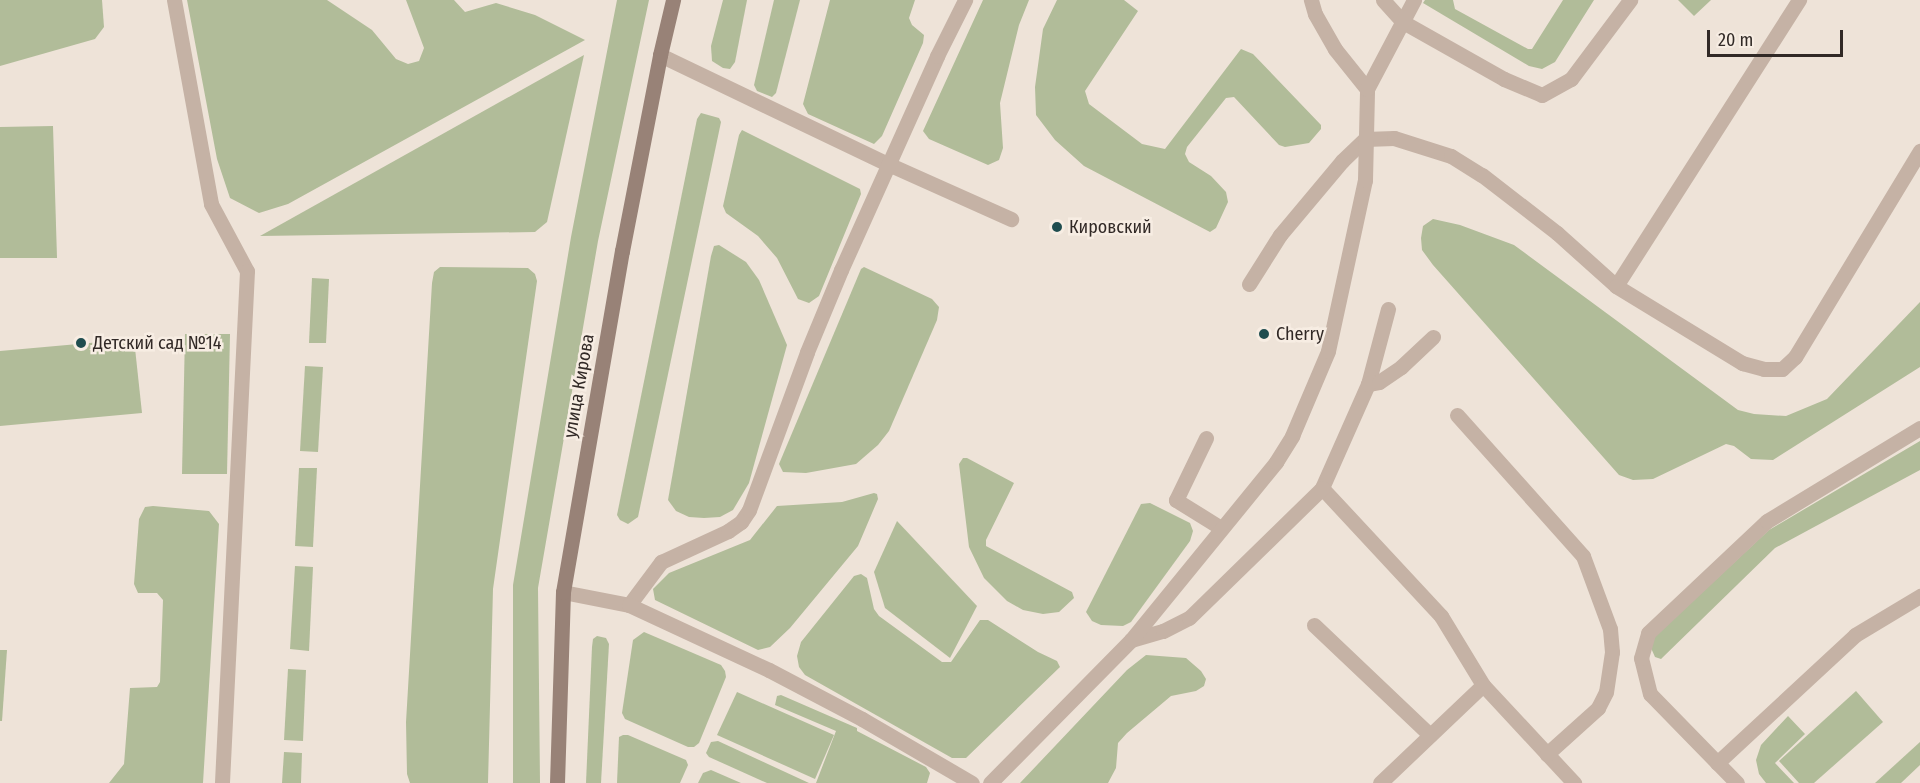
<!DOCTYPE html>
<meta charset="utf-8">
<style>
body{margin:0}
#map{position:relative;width:1920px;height:783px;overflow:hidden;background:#eee3d8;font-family:"Fira Sans Condensed",sans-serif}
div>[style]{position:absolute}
.green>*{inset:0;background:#b1bc99}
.lane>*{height:15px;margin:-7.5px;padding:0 7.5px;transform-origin:7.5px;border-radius:7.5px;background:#c5b2a5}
.street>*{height:15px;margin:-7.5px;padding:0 7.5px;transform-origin:7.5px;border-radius:7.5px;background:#c5b2a5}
.secondary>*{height:15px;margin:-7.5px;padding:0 7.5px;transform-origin:7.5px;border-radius:7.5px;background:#988277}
.dots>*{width:16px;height:16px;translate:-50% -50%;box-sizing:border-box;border:3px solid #f7ede3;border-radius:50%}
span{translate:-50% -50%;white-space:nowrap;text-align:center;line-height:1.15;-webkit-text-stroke:5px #f7ede3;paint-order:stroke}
.poi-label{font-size:18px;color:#312926}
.left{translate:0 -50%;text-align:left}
.street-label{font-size:18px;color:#312926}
.scale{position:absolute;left:1707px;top:30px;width:136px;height:27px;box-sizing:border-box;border:3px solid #312926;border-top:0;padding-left:8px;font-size:18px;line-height:21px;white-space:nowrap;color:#312926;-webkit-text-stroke:4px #f7ede3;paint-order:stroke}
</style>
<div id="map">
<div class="green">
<div style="clip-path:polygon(0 0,102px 0,104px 27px,95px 39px,0 66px)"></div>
<div style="clip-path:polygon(187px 0,327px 0,372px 30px,396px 59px,408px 64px,419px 61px,424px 48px,406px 0,454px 0,465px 12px,496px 3px,535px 15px,585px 40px,288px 204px,259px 213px,230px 198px,217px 159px)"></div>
<div style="clip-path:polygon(617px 0,649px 0,598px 241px,538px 588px,540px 783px,513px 783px,513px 585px,571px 237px)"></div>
<div style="clip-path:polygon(723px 0,747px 0,735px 62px,730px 69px,723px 68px,712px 61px,711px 46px)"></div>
<div style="clip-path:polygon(774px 0,800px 0,776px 93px,772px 97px,757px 91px,754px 85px)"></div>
<div style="clip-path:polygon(830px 0,915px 0,909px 18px,912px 25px,924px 35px,923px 43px,882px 136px,874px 144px,808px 114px,803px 104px)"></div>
<div style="clip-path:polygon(983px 0,1029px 0,1019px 25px,1000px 103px,1003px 148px,999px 160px,988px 165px,929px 139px,923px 131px)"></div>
<div style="clip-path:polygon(1057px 0,1124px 0,1138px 11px,1085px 91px,1089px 104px,1142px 144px,1165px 149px,1241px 49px,1253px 54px,1321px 125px,1321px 129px,1309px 143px,1285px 147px,1279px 145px,1234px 97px,1226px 98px,1187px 147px,1185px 154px,1189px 162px,1211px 176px,1226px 192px,1228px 202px,1216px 228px,1210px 232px,1084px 166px,1055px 140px,1036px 115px,1035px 87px,1043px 29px)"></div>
<div style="clip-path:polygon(1425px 0,1453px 0,1455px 9px,1528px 49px,1532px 49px,1563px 0,1594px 0,1555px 62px,1542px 69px,1529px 66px,1423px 3px)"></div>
<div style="clip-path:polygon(1678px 0,1711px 0,1694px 16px)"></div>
<div style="clip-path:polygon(584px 55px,547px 222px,535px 232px,260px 236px)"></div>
<div style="clip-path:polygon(701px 113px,719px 118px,721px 122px,638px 517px,628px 524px,620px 520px,617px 515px,697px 119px)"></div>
<div style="clip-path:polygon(53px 126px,57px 258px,0 258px,0 127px)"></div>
<div style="clip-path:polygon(742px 130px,860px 189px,861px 194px,819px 296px,809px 303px,798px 299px,777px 258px,758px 236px,726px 213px,723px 206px,739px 135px)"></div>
<div style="clip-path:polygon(1433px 219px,1460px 225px,1514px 245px,1738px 410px,1754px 414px,1786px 416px,1827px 399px,1920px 302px,1920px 367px,1773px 460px,1751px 459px,1734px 446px,1726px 444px,1653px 479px,1633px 480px,1619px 475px,1433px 265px,1422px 250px,1421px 238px,1423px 226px)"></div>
<div style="clip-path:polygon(719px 245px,746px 262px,759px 280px,787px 345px,749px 483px,733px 510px,720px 517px,704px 518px,689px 517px,676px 511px,668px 500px,711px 256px,714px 246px)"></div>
<div style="clip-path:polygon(440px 267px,528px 268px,535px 274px,537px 281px,493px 589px,488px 783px,410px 783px,407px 774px,406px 722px,432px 283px,434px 272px)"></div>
<div style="clip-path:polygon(864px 267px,932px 299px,939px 307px,937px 320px,889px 431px,878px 445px,856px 464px,806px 473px,783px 472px,779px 464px,861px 269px)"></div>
<div style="clip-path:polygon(312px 278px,329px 279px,326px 343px,309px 343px)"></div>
<div style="clip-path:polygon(185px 334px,230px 334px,227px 474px,182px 474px)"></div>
<div style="clip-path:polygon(134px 339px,142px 413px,0 426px,0 351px)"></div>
<div style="clip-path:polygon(305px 366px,323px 367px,318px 452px,300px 451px)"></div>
<div style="clip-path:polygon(1920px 441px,1920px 470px,1775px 548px,1661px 659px,1655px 657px,1651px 648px,1653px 638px,1769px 530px)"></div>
<div style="clip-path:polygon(963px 458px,967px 458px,1014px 483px,986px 540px,986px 546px,1072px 592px,1074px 598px,1059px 612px,1043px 614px,1023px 610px,1007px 601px,984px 578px,969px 547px,959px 464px)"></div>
<div style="clip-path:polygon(299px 468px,317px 468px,313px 547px,295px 546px)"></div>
<div style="clip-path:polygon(874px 493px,877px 494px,878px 499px,858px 546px,790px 628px,770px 647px,758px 650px,655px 600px,653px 589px,669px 573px,750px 540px,777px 506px,842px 502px)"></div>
<div style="clip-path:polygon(1150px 503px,1190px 523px,1193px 531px,1190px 541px,1131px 622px,1123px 626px,1101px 625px,1092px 621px,1086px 612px,1141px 504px)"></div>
<div style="clip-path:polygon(153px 506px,209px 511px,219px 524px,203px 783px,109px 783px,124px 764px,130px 688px,157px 687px,160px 682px,163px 600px,157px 593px,138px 593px,134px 584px,139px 519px,145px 507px)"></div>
<div style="clip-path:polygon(897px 521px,977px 606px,950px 658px,885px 608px,874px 572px)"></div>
<div style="clip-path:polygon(295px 566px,313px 567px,309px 651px,290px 649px)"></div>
<div style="clip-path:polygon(861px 574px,867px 578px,874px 609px,879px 616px,942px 662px,951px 662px,980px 620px,988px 620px,1038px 652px,1057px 661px,1060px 667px,966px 758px,952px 758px,805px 675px,799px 667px,797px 656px,801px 642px,854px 576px)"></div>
<div style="clip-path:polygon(644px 632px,721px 665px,725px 671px,726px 677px,699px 743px,694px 747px,688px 747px,625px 719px,622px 713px,633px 640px)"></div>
<div style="clip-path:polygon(597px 636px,606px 638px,609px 644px,601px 783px,586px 783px,592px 647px,593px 639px)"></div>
<div style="clip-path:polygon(0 650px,7px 650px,2px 721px,0 721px)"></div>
<div style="clip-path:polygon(1146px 655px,1186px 658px,1201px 671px,1206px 679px,1204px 686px,1196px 691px,1171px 696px,1127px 733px,1118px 743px,1116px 768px,1108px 783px,1020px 783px,1127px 670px)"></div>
<div style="clip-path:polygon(288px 669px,306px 670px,303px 741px,284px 740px)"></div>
<div style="clip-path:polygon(1856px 691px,1883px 722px,1814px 783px,1799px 783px,1779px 761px)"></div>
<div style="clip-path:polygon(737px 692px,834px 735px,815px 779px,717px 735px)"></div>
<div style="clip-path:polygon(781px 695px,857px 728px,857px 731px,926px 767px,930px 773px,927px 783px,816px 783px,836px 731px,775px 705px,777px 696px)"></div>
<div style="clip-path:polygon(1788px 716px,1805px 734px,1775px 763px,1794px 783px,1766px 783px,1759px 774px,1756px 760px,1761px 745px)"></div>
<div style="clip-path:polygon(623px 735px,628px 735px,686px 760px,688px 765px,680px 783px,617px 783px,619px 737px)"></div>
<div style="clip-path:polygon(718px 741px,809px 783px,767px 783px,709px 757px,706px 753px,711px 742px)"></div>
<div style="clip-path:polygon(1920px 742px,1920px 765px,1901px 783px,1875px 783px)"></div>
<div style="clip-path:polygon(284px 752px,302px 753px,301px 783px,282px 783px)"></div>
<div style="clip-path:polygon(711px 770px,741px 783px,698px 783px,703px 773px)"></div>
</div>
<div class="lane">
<div style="left:174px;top:0;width:207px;rotate:79.7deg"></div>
<div style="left:211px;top:204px;width:76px;rotate:61.8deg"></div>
<div style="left:247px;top:271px;width:513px;rotate:92.8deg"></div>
<div style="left:1383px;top:0;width:30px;rotate:48deg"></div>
<div style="left:1403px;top:22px;width:116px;rotate:29.4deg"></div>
<div style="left:1504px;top:79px;width:41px;rotate:22.8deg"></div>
<div style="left:1542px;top:95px;width:33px;rotate:-29deg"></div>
<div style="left:1571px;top:79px;width:99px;rotate:-53.2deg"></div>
<div style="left:660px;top:55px;width:253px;rotate:25.6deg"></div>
<div style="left:888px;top:164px;width:135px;rotate:24.1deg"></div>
<div style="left:1249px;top:284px;width:58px;rotate:-57.7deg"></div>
<div style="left:1280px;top:235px;width:97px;rotate:-50deg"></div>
<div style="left:1342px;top:161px;width:32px;rotate:-44deg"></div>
<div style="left:1365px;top:139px;width:29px;rotate:-2deg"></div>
<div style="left:1394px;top:138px;width:60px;rotate:17.5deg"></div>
<div style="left:1451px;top:156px;width:36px;rotate:32deg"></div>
<div style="left:1482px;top:175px;width:95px;rotate:37.7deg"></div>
<div style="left:1557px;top:233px;width:79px;rotate:41.9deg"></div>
<div style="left:1616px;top:286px;width:340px;rotate:-57.4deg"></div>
<div style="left:1616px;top:286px;width:148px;rotate:31.4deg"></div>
<div style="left:1742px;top:363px;width:23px;rotate:15deg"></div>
<div style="left:1764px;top:369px;width:18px"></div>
<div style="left:1782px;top:369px;width:18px;rotate:-43deg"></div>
<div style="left:1795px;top:357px;width:241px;rotate:-58.8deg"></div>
<div style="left:1388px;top:309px;width:78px;rotate:104.9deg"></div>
<div style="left:1368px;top:384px;width:114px;rotate:113.9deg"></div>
<div style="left:1322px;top:488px;width:175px;rotate:47.1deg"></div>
<div style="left:1441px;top:616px;width:81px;rotate:58.7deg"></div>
<div style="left:1483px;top:685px;width:134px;rotate:47.1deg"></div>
<div style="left:1368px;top:384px;width:11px;rotate:-10deg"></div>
<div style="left:1379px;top:382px;width:27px;rotate:-34deg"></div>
<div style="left:1401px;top:367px;width:44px;rotate:-43.2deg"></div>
<div style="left:1457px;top:415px;width:189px;rotate:48.2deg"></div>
<div style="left:1583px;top:556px;width:78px;rotate:69.7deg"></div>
<div style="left:1610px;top:629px;width:23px;rotate:85deg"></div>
<div style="left:1612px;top:652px;width:40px;rotate:98.5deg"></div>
<div style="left:1606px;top:692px;width:18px;rotate:117deg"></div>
<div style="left:1598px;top:708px;width:69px;rotate:138deg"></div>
<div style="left:1206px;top:438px;width:69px;rotate:115.8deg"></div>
<div style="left:1176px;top:500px;width:53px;rotate:31.9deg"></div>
<div style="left:563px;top:592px;width:67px;rotate:11.1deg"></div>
<div style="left:629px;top:605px;width:54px;rotate:-53.3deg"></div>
<div style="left:661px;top:562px;width:74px;rotate:-24.8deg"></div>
<div style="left:728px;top:531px;width:16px;rotate:-35deg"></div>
<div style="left:741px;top:522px;width:14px;rotate:-56deg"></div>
<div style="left:749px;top:510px;width:168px;rotate:-69.8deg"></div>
<div style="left:807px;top:352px;width:89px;rotate:-67.5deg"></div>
<div style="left:841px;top:270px;width:235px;rotate:-65.8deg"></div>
<div style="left:937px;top:56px;width:63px;rotate:-63.4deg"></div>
<div style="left:629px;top:605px;width:154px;rotate:24.9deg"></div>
<div style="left:769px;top:670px;width:105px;rotate:27.8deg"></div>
<div style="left:862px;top:719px;width:127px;rotate:30.2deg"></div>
<div style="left:1314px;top:625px;width:160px;rotate:43.5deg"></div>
<div style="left:1131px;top:640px;width:33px;rotate:-16deg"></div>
<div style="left:1163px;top:631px;width:29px;rotate:-27deg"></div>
<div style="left:1189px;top:618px;width:186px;rotate:-44.3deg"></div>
<div style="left:1717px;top:763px;width:188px;rotate:-42.8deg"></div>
<div style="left:1855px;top:635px;width:76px;rotate:-31deg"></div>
<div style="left:990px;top:783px;width:201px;rotate:-45.4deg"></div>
<div style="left:1131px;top:640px;width:230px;rotate:-50.8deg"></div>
<div style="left:1276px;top:462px;width:31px;rotate:-58deg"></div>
<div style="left:1292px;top:436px;width:92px;rotate:-67deg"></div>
<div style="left:1328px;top:351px;width:175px;rotate:-77.8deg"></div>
<div style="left:1365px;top:180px;width:91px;rotate:-88.7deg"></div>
<div style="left:1367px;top:89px;width:51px;rotate:-128.7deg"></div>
<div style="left:1335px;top:49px;width:40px;rotate:-119.7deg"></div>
<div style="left:1315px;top:14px;width:15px;rotate:-106deg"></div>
<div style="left:1380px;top:783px;width:142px;rotate:-43.6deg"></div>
<div style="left:1737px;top:783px;width:124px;rotate:-134.3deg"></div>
<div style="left:1650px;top:694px;width:37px;rotate:-104deg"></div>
<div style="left:1641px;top:658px;width:26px;rotate:-74deg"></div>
<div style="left:1648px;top:633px;width:163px;rotate:-43.3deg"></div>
<div style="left:1767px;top:521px;width:179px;rotate:-31.3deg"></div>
</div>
<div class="street">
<div style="left:1367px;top:89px;width:101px;rotate:-62.2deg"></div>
</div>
<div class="secondary">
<div style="left:557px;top:783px;width:191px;rotate:-88.2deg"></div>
<div style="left:563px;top:592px;width:346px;rotate:-80.2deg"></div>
<div style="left:622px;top:251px;width:200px;rotate:-79deg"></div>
<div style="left:660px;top:55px;width:57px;rotate:-76.7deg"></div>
</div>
<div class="dots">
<div style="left:1057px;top:227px;background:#1f4d4f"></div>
<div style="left:1264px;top:334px;background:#1f4d4f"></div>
<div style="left:81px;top:343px;background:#1f4d4f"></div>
</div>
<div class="poi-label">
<span class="left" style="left:1069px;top:227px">Кировский</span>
<span class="left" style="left:1276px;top:334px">Cherry</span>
<span class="left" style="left:93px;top:343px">Детский сад №14</span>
</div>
<div class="street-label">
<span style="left:579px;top:386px;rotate:-80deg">улица Кирова</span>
</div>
<div class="scale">20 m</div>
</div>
